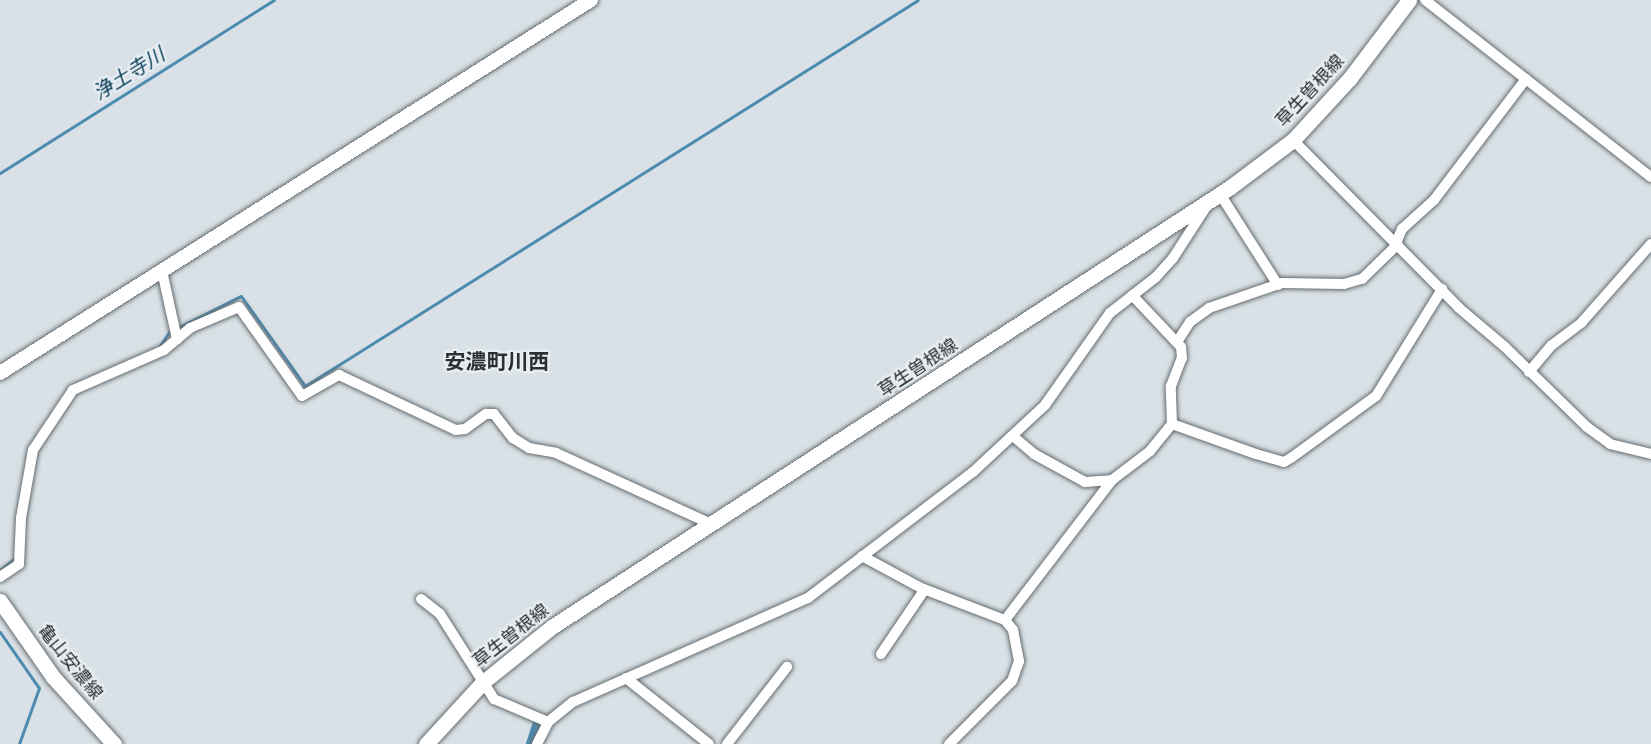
<!DOCTYPE html>
<meta charset="utf-8">
<style>
body{margin:0}
#map{position:relative;width:1651px;height:744px;overflow:hidden;background:#d9e1e6;font-family:"Times New Roman","Noto Sans JP",serif}
div>[style]{position:absolute}
.stream>*{height:3px;margin:-1.5px;padding:0 1.5px;transform-origin:1.5px;border-radius:1.5px;background:#4d8bb0}
.canal>*{height:10px;margin:-5px;padding:0 5px;transform-origin:5px;border-radius:5px;background:#4d8bb0}
.roads{filter:drop-shadow(0 0 2px #666c70) drop-shadow(0 0 2px #666c70)}
.minor>*{height:10px;margin:-5px;padding:0 5px;transform-origin:5px;border-radius:5px;background:#fff}
.tertiary>*{height:14px;margin:-7px;padding:0 7px;transform-origin:7px;border-radius:7px;background:#fff}
.secondary>*{height:15px;margin:-7.5px;padding:0 7.5px;transform-origin:7.5px;border-radius:7.5px;background:#fff}
span{translate:-50% -50%;white-space:nowrap;text-align:center;line-height:1.15;-webkit-text-stroke:4.5px #e7eef3;paint-order:stroke}
.street-label{font-size:18px;color:#2c2f30}
.water-label{font-size:20px;color:#0c405a;font-style:italic}
.quarter-label{font-size:21px;color:#2c2f30;font-weight:700}
</style>
<div id="map">
<div class="stream">
<div style="left:0;top:173px;width:324px;rotate:-32.3deg"></div>
<div style="left:159px;top:347px;width:18px;rotate:-56deg"></div>
<div style="left:169px;top:332px;width:80px;rotate:-26.6deg"></div>
<div style="left:241px;top:296px;width:110px;rotate:54.6deg"></div>
<div style="left:305px;top:386px;width:724px;rotate:-32.2deg"></div>
<div style="left:0;top:570px;width:19px;rotate:-39deg"></div>
<div style="left:0;top:632px;width:68px;rotate:55.1deg"></div>
<div style="left:39px;top:688px;width:59px;rotate:109.7deg"></div>
</div>
<div class="canal">
<div style="left:531px;top:744px;width:23px;rotate:-72deg"></div>
</div>
<div class="roads">
<div class="minor">
<div style="left:1425px;top:0;width:287px;rotate:38.1deg"></div>
<div style="left:1293px;top:140px;width:236px;rotate:45.3deg"></div>
<div style="left:1459px;top:308px;width:59px;rotate:40.2deg"></div>
<div style="left:1504px;top:346px;width:116px;rotate:44.3deg"></div>
<div style="left:1587px;top:427px;width:29px;rotate:36deg"></div>
<div style="left:1610px;top:444px;width:42px;rotate:13.7deg"></div>
<div style="left:1220px;top:194px;width:108px;rotate:57.5deg"></div>
<div style="left:1396px;top:243px;width:15px;rotate:-67deg"></div>
<div style="left:1402px;top:229px;width:43px;rotate:-42.2deg"></div>
<div style="left:1434px;top:200px;width:152px;rotate:-52.8deg"></div>
<div style="left:162px;top:271px;width:70px;rotate:77.6deg"></div>
<div style="left:1177px;top:342px;width:24px;rotate:-57deg"></div>
<div style="left:1190px;top:322px;width:24px;rotate:-36deg"></div>
<div style="left:1209px;top:308px;width:77px;rotate:-18.9deg"></div>
<div style="left:1282px;top:283px;width:62px;rotate:0.9deg"></div>
<div style="left:1344px;top:284px;width:19px;rotate:-16deg"></div>
<div style="left:1362px;top:279px;width:50px;rotate:-44.2deg"></div>
<div style="left:1529px;top:372px;width:35px;rotate:-50deg"></div>
<div style="left:1552px;top:345px;width:38px;rotate:-37deg"></div>
<div style="left:1582px;top:322px;width:104px;rotate:-48.5deg"></div>
<div style="left:1172px;top:424px;width:89px;rotate:19.7deg"></div>
<div style="left:1256px;top:454px;width:29px;rotate:16deg"></div>
<div style="left:1284px;top:462px;width:8px;rotate:-30deg"></div>
<div style="left:1291px;top:458px;width:105px;rotate:-36.1deg"></div>
<div style="left:1376px;top:396px;width:126px;rotate:-58.3deg"></div>
<div style="left:1014px;top:437px;width:26px;rotate:40deg"></div>
<div style="left:1034px;top:454px;width:58px;rotate:28.8deg"></div>
<div style="left:1085px;top:482px;width:27px;rotate:-4deg"></div>
<div style="left:862px;top:556px;width:67px;rotate:28.5deg"></div>
<div style="left:921px;top:588px;width:90px;rotate:20.9deg"></div>
<div style="left:1005px;top:620px;width:13px;rotate:51deg"></div>
<div style="left:1013px;top:630px;width:32px;rotate:79deg"></div>
<div style="left:1019px;top:661px;width:21px;rotate:109deg"></div>
<div style="left:1012px;top:681px;width:89px;rotate:135deg"></div>
<div style="left:0;top:577px;width:23px;rotate:-34deg"></div>
<div style="left:19px;top:564px;width:46px;rotate:-87.5deg"></div>
<div style="left:21px;top:518px;width:69px;rotate:-80deg"></div>
<div style="left:33px;top:450px;width:72px;rotate:-56.3deg"></div>
<div style="left:73px;top:390px;width:99px;rotate:-23.7deg"></div>
<div style="left:164px;top:350px;width:34px;rotate:-40deg"></div>
<div style="left:190px;top:328px;width:53px;rotate:-23.2deg"></div>
<div style="left:239px;top:307px;width:109px;rotate:54.7deg"></div>
<div style="left:302px;top:396px;width:43px;rotate:-29.6deg"></div>
<div style="left:339px;top:375px;width:129px;rotate:25.2deg"></div>
<div style="left:456px;top:430px;width:9px;rotate:-6deg"></div>
<div style="left:465px;top:429px;width:26px;rotate:-36deg"></div>
<div style="left:486px;top:414px;width:8px"></div>
<div style="left:494px;top:414px;width:31px;rotate:52deg"></div>
<div style="left:513px;top:438px;width:19px;rotate:32deg"></div>
<div style="left:529px;top:448px;width:27px;rotate:10deg"></div>
<div style="left:556px;top:453px;width:170px;rotate:24.6deg"></div>
<div style="left:421px;top:599px;width:24px;rotate:38deg"></div>
<div style="left:440px;top:614px;width:101px;rotate:57.6deg"></div>
<div style="left:494px;top:699px;width:59px;rotate:23.1deg"></div>
<div style="left:1005px;top:620px;width:176px;rotate:-52.6deg"></div>
<div style="left:1112px;top:480px;width:48px;rotate:-37.3deg"></div>
<div style="left:1150px;top:451px;width:35px;rotate:-51deg"></div>
<div style="left:1172px;top:424px;width:38px;rotate:-92deg"></div>
<div style="left:1171px;top:386px;width:30px;rotate:-69deg"></div>
<div style="left:1182px;top:358px;width:11px;rotate:-95deg"></div>
<div style="left:1181px;top:347px;width:71px;rotate:-133.3deg"></div>
<div style="left:881px;top:654px;width:78px;rotate:-55.9deg"></div>
<div style="left:626px;top:678px;width:106px;rotate:38.5deg"></div>
<div style="left:537px;top:744px;width:25px;rotate:-63deg"></div>
<div style="left:548px;top:722px;width:32px;rotate:-39deg"></div>
<div style="left:573px;top:702px;width:257px;rotate:-23.9deg"></div>
<div style="left:808px;top:598px;width:208px;rotate:-37.4deg"></div>
<div style="left:973px;top:472px;width:98px;rotate:-42.9deg"></div>
<div style="left:1045px;top:405px;width:113px;rotate:-54.8deg"></div>
<div style="left:1110px;top:313px;width:58px;rotate:-38deg"></div>
<div style="left:1156px;top:277px;width:25px;rotate:-48deg"></div>
<div style="left:1173px;top:258px;width:64px;rotate:-57.1deg"></div>
<div style="left:727px;top:744px;width:98px;rotate:-52.1deg"></div>
</div>
<div class="tertiary">
<div style="left:0;top:373px;width:699px;rotate:-32.26deg"></div>
</div>
<div class="secondary">
<div style="left:0;top:601px;width:93px;rotate:55.1deg"></div>
<div style="left:53px;top:677px;width:91px;rotate:47.7deg"></div>
<div style="left:426px;top:744px;width:84px;rotate:-47.4deg"></div>
<div style="left:483px;top:682px;width:90px;rotate:-38.7deg"></div>
<div style="left:553px;top:626px;width:805px;rotate:-32.94deg"></div>
<div style="left:1229px;top:188px;width:80px;rotate:-36.9deg"></div>
<div style="left:1293px;top:140px;width:84px;rotate:-47.4deg"></div>
<div style="left:1350px;top:78px;width:98px;rotate:-52.9deg"></div>
</div>
</div>
<div class="street-label">
<span style="left:1310px;top:91px;rotate:-47deg">草生曽根線</span>
<span style="left:918px;top:368px;rotate:-33deg">草生曽根線</span>
<span style="left:511px;top:636px;rotate:-38deg">草生曽根線</span>
<span style="left:70px;top:662px;rotate:51deg">亀山安濃線</span>
</div>
<div class="water-label">
<span style="left:129px;top:74px;rotate:-32deg">浄土寺川</span>
</div>
<div class="quarter-label">
<span style="left:497px;top:362px">安濃町川西</span>
</div>
</div>
